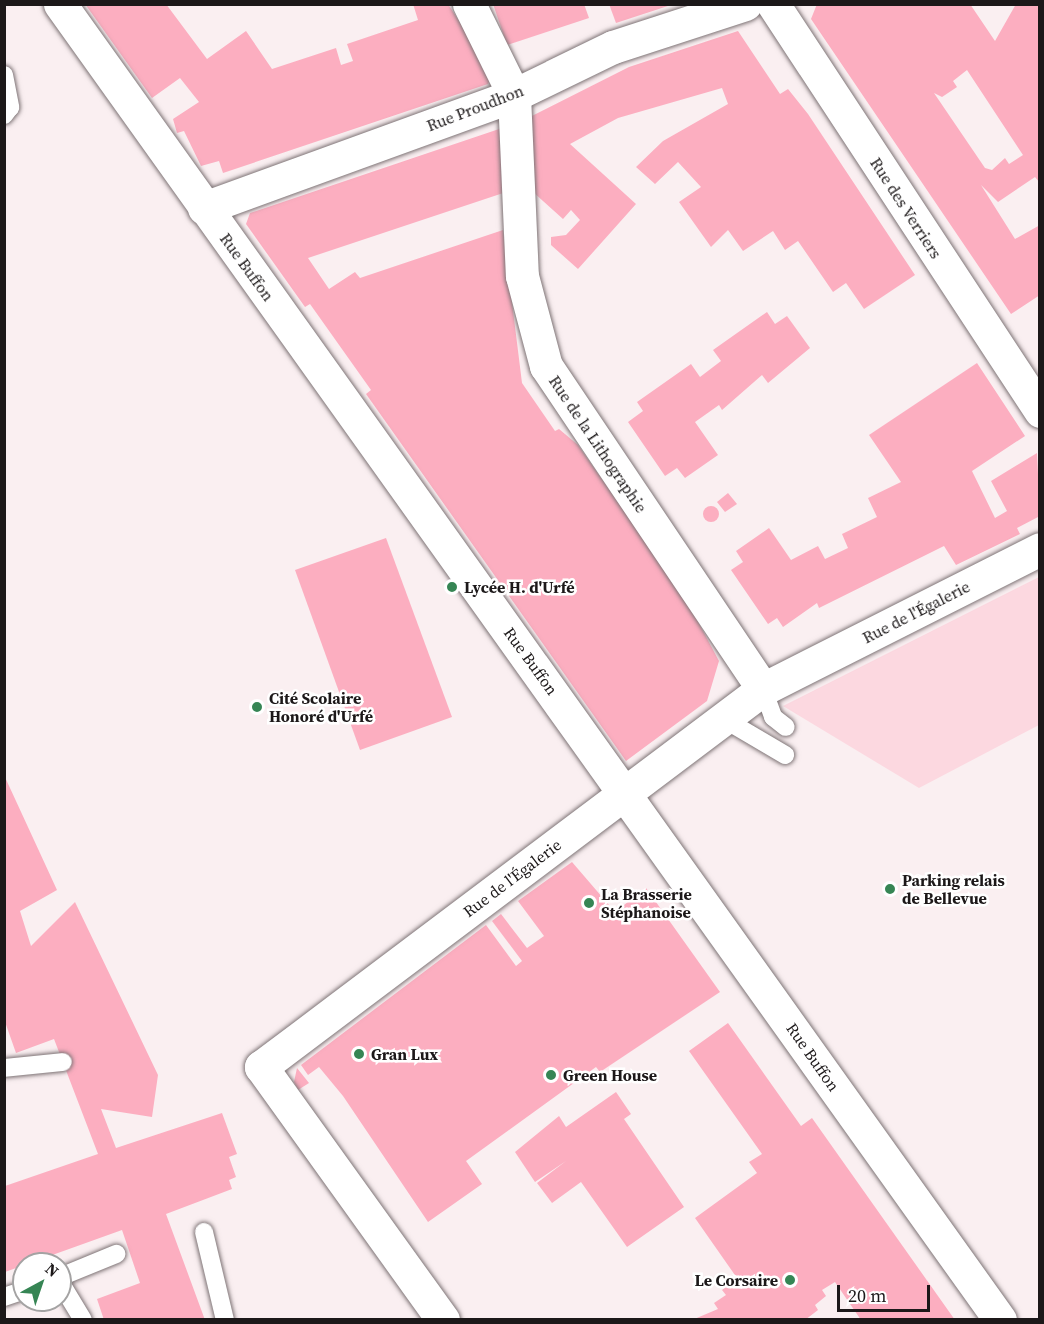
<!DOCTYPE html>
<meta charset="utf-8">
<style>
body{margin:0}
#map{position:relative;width:1044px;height:1324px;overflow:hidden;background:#faeff1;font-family:"Source Serif 4",serif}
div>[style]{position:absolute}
.green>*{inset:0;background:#fcd8e0}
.building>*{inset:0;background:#fcaec0}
.round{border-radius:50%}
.roads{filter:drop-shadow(0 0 2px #7e7476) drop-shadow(0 0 2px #7e7476)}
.service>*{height:18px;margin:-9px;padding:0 9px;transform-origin:9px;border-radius:9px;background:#fff}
.minor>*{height:33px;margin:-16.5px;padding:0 16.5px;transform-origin:16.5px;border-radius:16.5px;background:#fff}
.dots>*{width:16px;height:16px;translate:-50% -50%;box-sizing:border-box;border:3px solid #fff;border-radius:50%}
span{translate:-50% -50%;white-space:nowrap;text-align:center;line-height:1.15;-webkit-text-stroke:5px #fff;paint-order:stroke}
.street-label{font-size:16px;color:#1c1819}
.poi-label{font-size:16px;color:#1c1819;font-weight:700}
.left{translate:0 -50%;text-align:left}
.right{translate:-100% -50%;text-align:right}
.frame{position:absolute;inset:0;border:6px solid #1c1819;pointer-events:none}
.north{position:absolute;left:12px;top:1252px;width:60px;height:60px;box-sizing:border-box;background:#fff;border:2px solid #a4a3a3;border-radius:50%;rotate:40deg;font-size:16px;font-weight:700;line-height:24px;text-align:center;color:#1c1819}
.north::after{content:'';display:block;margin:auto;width:21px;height:27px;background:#368554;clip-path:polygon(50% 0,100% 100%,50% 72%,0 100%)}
.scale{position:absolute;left:837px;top:1285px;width:93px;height:27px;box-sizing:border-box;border:3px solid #1c1819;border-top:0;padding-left:8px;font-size:18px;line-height:21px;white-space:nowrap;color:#1c1819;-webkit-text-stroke:4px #fff;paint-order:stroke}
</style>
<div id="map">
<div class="green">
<div style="clip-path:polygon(1039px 577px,1039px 725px,919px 788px,783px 706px)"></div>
</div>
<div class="building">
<div style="clip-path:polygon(85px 4px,166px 4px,207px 59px,246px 31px,272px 69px,336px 48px,341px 65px,353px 61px,347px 44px,418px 20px,413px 4px,448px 4px,493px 74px,488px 84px,223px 173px,219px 161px,201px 166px,184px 131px,177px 133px,173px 119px,199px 102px,180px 78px,152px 98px)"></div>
<div style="clip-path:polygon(493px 4px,584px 4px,589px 18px,507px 45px)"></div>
<div style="clip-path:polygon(609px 4px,671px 4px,671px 5px,616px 23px)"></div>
<div style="clip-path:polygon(evenodd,970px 4px,995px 41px,1016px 4px,1040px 4px,1040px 183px,1035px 177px,998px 202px,981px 185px,1015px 239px,1040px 225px,1040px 295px,1011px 314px,811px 19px,817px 4px,970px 4px,967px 70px,1023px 155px,1009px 164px,1005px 158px,992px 170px,985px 168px,934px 93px,942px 97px,957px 87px,953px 81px,967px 70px)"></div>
<div style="clip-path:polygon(738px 31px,780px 94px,788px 89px,808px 114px,915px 275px,864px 309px,846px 283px,833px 292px,798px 241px,785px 250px,773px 231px,743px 251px,728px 230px,711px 247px,679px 202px,701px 187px,678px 162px,655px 184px,636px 167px,663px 141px,728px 104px,722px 88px,618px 118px,570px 144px,636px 204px,578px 269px,551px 245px,551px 237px,566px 235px,580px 220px,571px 210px,563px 219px,523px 183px,520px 122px,629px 67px)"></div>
<div style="clip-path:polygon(505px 127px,512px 190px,308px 258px,329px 289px,355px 272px,360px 278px,503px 230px,522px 383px,555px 431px,559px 429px,578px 445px,687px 601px,719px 661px,707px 701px,626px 761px,366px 394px,371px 390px,310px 304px,305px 307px,246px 224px,250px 213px)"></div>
<div style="clip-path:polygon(767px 312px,775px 324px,787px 316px,810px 348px,768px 383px,762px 375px,722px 410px,719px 405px,695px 422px,718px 455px,685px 478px,677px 468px,665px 476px,628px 422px,643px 411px,637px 402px,691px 364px,700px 377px,721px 361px,713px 350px)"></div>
<div style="clip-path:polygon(977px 363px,1025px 436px,972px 471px,995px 518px,1007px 511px,991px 481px,1037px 453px,1040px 516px,1017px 528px,1020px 534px,956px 565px,944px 546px,819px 608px,817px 603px,783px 627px,777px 618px,768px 624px,731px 570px,743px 562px,736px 551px,769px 528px,791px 560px,818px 546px,825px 559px,848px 548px,842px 534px,877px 517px,868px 498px,901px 482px,869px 435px)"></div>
<div style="clip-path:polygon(728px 493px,737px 504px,725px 512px,717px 502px)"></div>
<div class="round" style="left:703px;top:506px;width:16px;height:16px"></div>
<div style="clip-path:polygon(386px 538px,452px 717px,360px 750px,295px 570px)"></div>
<div style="clip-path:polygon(4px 775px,57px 890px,20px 911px,31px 946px,75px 902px,158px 1075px,152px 1117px,101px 1109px,116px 1148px,222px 1113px,237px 1154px,229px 1157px,236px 1177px,229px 1180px,232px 1189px,166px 1214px,205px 1320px,104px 1320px,97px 1299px,140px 1283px,122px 1230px,5px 1272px,5px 1186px,98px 1154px,54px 1039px,16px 1053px,4px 1019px)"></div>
<div style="clip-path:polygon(572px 862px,615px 912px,646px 888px,720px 992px,600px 1072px,596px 1067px,466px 1161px,482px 1184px,428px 1222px,343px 1096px,319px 1067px,308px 1075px,301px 1065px,486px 925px,516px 966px,522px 961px,492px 921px,501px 914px,527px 948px,544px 936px,518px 901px)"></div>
<div style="clip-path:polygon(728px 1023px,801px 1126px,812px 1118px,955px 1320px,861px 1320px,835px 1282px,822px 1290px,826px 1296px,815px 1305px,818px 1310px,805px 1320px,692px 1320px,718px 1309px,714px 1303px,726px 1295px,722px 1290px,737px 1278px,695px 1218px,757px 1173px,749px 1162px,762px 1154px,689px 1051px)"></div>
<div style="clip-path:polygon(297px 1068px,309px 1083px,298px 1090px,294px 1082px)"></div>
<div style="clip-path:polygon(616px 1092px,631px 1114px,624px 1119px,684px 1207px,627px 1247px,581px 1182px,552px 1203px,537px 1183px,566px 1161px,535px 1182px,515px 1152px,559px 1116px,566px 1127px)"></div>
</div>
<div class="roads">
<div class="service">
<div style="left:4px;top:75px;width:33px;rotate:79deg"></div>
<div style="left:10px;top:107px;width:10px;rotate:127deg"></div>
<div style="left:763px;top:689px;width:30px;rotate:70deg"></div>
<div style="left:773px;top:717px;width:16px;rotate:38deg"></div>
<div style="left:724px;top:719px;width:71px;rotate:30.5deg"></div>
<div style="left:4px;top:1068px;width:59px;rotate:-5.8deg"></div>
<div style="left:204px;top:1232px;width:90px;rotate:76.6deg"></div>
<div style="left:60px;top:1277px;width:61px;rotate:-22.3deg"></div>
<div style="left:60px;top:1282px;width:44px;rotate:58.8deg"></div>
<div style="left:4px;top:1297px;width:21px;rotate:-19deg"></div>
</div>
<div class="minor">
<div style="left:60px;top:4px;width:1617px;rotate:54.46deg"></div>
<div style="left:469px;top:4px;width:102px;rotate:63.7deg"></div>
<div style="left:514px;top:95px;width:181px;rotate:87.5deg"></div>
<div style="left:522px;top:276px;width:93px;rotate:75.1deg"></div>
<div style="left:546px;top:366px;width:389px;rotate:56.1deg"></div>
<div style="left:773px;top:4px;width:487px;rotate:56.7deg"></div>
<div style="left:204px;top:208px;width:330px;rotate:-20deg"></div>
<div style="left:514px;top:95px;width:110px;rotate:-25.9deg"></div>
<div style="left:613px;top:47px;width:139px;rotate:-18deg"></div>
<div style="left:443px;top:1320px;width:312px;rotate:-125.7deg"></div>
<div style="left:261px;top:1067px;width:628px;rotate:-36.98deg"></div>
<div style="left:763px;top:689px;width:310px;rotate:-26.8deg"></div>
</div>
</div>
<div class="dots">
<div style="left:452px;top:587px;background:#368554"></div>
<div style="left:257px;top:707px;background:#368554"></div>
<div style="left:890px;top:889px;background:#368554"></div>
<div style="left:589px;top:903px;background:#368554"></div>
<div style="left:359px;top:1054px;background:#368554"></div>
<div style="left:551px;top:1075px;background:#368554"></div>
<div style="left:790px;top:1280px;background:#368554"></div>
</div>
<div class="street-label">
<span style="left:475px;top:108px;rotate:-21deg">Rue Proudhon</span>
<span style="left:906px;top:208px;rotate:57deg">Rue des Verriers</span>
<span style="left:247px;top:267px;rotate:54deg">Rue Buffon</span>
<span style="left:598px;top:444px;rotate:56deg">Rue de la Lithographie</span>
<span style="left:916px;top:612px;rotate:-27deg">Rue de l'Égalerie</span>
<span style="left:531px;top:661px;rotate:54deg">Rue Buffon</span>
<span style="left:512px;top:878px;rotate:-37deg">Rue de l'Égalerie</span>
<span style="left:813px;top:1057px;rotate:55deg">Rue Buffon</span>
</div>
<div class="poi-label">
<span class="left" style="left:464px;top:587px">Lycée H. d'Urfé</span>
<span class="left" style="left:269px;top:707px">Cité Scolaire<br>Honoré d'Urfé</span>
<span class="left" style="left:902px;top:889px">Parking relais<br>de Bellevue</span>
<span class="left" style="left:601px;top:903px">La Brasserie<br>Stéphanoise</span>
<span class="left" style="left:371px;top:1054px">Gran Lux</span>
<span class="left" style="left:563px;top:1075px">Green House</span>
<span class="right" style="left:778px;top:1280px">Le Corsaire</span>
</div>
<div class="frame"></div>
<div class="north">N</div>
<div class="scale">20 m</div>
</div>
